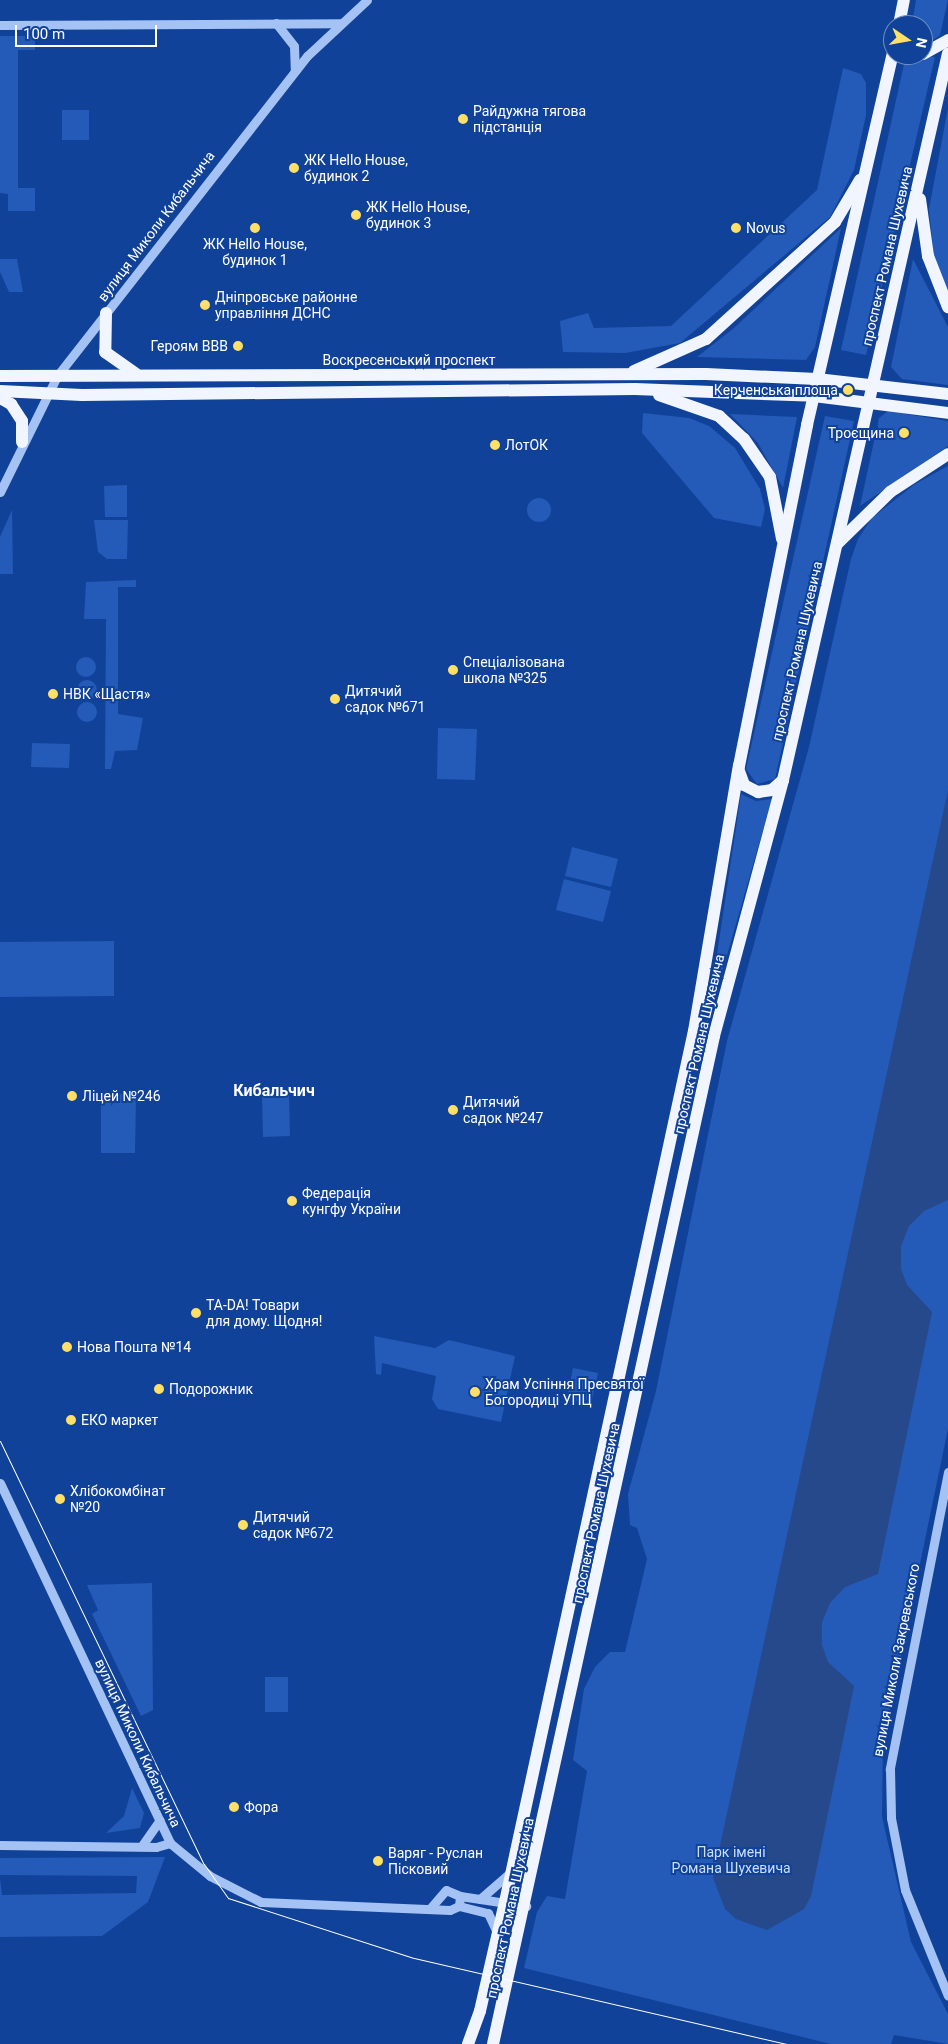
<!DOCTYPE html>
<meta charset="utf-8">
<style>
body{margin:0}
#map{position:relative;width:948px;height:2044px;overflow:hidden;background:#114299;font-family:Roboto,sans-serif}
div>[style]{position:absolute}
.green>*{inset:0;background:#245ab8}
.round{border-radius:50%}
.water>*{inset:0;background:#25498a}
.minor>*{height:9px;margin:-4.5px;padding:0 4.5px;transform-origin:4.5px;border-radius:4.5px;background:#a4c2f4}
.major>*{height:12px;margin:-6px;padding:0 6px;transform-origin:6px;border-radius:6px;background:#f1f5ff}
.tram>*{height:1px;margin:-0.5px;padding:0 0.5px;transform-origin:0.5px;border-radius:0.5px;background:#fff}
.dots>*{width:14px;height:14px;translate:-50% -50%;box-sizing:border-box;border:2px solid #114299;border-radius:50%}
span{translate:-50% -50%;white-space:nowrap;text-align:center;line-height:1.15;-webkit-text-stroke:4px #114299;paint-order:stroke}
.poi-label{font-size:14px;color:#fff}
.left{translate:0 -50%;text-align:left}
.right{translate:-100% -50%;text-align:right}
.street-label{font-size:14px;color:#fff}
.park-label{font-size:14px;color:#ccdffe}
.quarter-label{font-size:16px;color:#fff;font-weight:700}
.north{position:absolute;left:883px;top:15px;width:50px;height:50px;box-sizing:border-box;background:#114299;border:1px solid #708ec2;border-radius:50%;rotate:102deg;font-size:14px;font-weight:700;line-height:20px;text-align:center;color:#fff}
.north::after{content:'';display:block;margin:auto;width:18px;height:22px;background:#ffdf67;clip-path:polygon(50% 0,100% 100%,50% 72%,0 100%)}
.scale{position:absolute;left:15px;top:25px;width:142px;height:22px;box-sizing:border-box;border:2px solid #fff;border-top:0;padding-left:6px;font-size:15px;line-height:18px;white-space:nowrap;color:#fff;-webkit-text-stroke:4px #114299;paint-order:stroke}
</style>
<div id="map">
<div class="green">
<div style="clip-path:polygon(916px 0,948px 0,940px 35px,932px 41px,923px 41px,923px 25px,912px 25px)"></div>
<div style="clip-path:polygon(0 36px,35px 36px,35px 50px,18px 50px,18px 188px,35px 188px,35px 211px,8px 211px,8px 194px,0 193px)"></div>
<div style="clip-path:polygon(906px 55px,935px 57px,866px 355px,841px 350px)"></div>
<div style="clip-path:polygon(843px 68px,861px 74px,866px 83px,866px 115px,854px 170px,830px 217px,680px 343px,625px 353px,563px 352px,560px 321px,588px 313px,594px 328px,671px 326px,817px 190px)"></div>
<div style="clip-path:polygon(948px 108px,948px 290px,934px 258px,929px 209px)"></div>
<div style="clip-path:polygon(62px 110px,89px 110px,89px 140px,62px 140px)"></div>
<div style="clip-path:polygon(841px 228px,815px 347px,806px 360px,697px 357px,734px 328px)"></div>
<div style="clip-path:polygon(0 259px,17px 259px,23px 292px,9px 292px,0 272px)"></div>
<div style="clip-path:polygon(913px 259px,948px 327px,948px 385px,902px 379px,891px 367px)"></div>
<div style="clip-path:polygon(888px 411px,948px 421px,948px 446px,860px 506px,879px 418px)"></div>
<div style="clip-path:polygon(643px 413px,689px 418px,709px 426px,735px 448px,760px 489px,765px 509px,761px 527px,714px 518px,642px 433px)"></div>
<div style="clip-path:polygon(730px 414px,797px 417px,783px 488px,758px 443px)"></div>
<div style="clip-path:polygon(825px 416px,854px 421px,775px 779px,757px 784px,746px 769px)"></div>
<div style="clip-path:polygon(948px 466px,948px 1429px,883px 1742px,882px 1817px,911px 1942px,948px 2014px,948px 2044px,894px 2035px,891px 2044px,831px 2044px,524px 1968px,537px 1912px,547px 1896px,565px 1899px,587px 1771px,573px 1760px,584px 1689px,595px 1667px,610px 1652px,625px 1652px,647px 1559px,637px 1528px,630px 1525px,628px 1494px,656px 1391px,727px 1041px,809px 747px,851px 559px,858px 539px,872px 518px,915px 484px)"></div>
<div style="clip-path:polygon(127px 485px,127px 517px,105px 517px,104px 486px)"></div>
<div class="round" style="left:527px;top:498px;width:24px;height:24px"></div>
<div style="clip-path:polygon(12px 510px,13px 574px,0 574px,0 537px)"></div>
<div style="clip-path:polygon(94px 520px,128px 520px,127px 559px,107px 559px,98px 552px)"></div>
<div style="clip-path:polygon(136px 580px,136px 587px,118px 587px,118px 714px,143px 718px,137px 750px,115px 751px,111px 769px,105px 769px,106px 619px,84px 619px,86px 582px)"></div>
<div class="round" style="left:76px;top:657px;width:20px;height:20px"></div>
<div class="round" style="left:77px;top:680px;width:20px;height:20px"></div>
<div class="round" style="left:77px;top:702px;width:20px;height:20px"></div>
<div style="clip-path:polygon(438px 728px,477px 729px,475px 780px,437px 779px)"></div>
<div style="clip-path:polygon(32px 743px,70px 744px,69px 768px,31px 767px)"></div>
<div style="clip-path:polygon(741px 794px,756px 801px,772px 799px,706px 1028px)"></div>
<div style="clip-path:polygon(572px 847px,618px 859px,611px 887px,565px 876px)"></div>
<div style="clip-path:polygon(564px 879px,611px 891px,603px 922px,556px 910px)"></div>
<div style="clip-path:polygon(114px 941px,114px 996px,0 997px,0 942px)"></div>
<div style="clip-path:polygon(101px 1094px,136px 1094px,135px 1153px,101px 1153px)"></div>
<div style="clip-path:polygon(289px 1095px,290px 1136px,263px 1137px,262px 1096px)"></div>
<div style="clip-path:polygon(374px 1336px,435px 1348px,449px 1340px,515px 1356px,501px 1422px,438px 1409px,432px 1399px,436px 1376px,382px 1363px,381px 1375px,376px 1374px)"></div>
<div style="clip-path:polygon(573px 1368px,598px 1373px,592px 1400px,566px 1402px)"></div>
<div style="clip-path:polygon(152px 1583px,153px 1710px,141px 1716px,92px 1614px,98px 1610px,87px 1585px)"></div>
<div style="clip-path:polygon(265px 1677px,288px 1677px,288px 1712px,265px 1712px)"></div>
<div style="clip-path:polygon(132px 1788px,144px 1813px,140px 1828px,106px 1833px,124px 1816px)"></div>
<div style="clip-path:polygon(165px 1857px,148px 1902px,102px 1936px,0 1937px,0 1878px,2px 1895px,136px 1893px,137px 1876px,0 1875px,0 1858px)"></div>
</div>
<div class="water">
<div style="clip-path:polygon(948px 790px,948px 1200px,924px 1211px,909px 1226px,901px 1246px,901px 1269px,907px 1285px,932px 1312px,878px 1574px,845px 1587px,830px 1603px,822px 1622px,822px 1645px,828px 1662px,854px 1686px,811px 1896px,804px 1909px,767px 1930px,736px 1919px,725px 1909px,713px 1878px)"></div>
</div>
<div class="minor">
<div style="left:276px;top:23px;width:29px;rotate:52deg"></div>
<div style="left:294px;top:46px;width:25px;rotate:88deg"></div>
<div style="left:0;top:25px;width:340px;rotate:-0.3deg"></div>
<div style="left:0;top:492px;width:129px;rotate:-63.8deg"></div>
<div style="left:57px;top:376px;width:406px;rotate:-52deg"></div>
<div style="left:307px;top:56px;width:82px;rotate:-43deg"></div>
<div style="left:948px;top:1472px;width:303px;rotate:101.1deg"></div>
<div style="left:890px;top:1769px;width:49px;rotate:88.8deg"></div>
<div style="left:891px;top:1818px;width:73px;rotate:79deg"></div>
<div style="left:905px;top:1890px;width:114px;rotate:67.9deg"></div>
<div style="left:0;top:1483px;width:398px;rotate:64.7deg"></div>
<div style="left:170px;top:1843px;width:52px;rotate:39.5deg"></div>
<div style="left:210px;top:1876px;width:57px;rotate:27deg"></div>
<div style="left:261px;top:1902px;width:189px;rotate:2.4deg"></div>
<div style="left:450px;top:1910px;width:10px;rotate:-24deg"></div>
<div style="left:459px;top:1906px;width:10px;rotate:-84deg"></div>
<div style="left:460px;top:1896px;width:15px;rotate:-157deg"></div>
<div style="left:446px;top:1890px;width:23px;rotate:131deg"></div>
<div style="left:143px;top:1844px;width:29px;rotate:-55deg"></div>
<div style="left:0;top:1845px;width:156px;rotate:0.7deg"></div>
<div style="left:156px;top:1847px;width:15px;rotate:-16deg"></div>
<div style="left:460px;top:1896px;width:67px;rotate:8.6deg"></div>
<div style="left:480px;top:1899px;width:40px;rotate:-41deg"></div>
<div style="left:459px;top:1906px;width:30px;rotate:14deg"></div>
<div style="left:488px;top:1913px;width:21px;rotate:65deg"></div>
</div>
<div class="major">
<div style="left:899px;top:25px;width:25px;rotate:-79deg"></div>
<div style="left:923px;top:54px;width:29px;rotate:-29deg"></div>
<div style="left:920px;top:199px;width:58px;rotate:82deg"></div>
<div style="left:928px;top:256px;width:55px;rotate:68.6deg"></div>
<div style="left:106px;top:313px;width:39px;rotate:91deg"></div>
<div style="left:105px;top:352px;width:38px;rotate:35deg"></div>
<div style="left:634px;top:371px;width:79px;rotate:-24deg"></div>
<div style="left:706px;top:339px;width:174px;rotate:-42.2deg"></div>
<div style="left:835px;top:222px;width:49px;rotate:-59.2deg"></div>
<div style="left:0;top:376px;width:706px;rotate:-0.16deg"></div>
<div style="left:706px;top:374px;width:111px;rotate:2.6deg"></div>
<div style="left:817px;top:379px;width:132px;rotate:6.5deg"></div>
<div style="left:0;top:391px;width:82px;rotate:2.8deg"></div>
<div style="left:82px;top:395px;width:553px;rotate:-0.62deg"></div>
<div style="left:635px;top:389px;width:179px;rotate:2.2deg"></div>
<div style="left:814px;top:396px;width:135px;rotate:7.2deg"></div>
<div style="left:659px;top:395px;width:64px;rotate:19.3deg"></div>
<div style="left:719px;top:416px;width:34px;rotate:43deg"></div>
<div style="left:744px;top:439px;width:46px;rotate:55.6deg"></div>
<div style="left:770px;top:477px;width:63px;rotate:79deg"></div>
<div style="left:0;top:398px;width:13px;rotate:29deg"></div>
<div style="left:11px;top:404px;width:20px;rotate:57deg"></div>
<div style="left:22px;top:421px;width:21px;rotate:90deg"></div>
<div style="left:838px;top:543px;width:73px;rotate:-44.4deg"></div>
<div style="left:890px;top:492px;width:69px;rotate:-33.2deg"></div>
<div style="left:739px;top:771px;width:15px;rotate:70deg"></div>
<div style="left:744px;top:785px;width:16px;rotate:27deg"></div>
<div style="left:758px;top:792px;width:14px;rotate:-8deg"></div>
<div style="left:772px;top:790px;width:15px;rotate:-42deg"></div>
<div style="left:468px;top:2044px;width:35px;rotate:-70deg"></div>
<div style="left:480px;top:2011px;width:112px;rotate:-77.1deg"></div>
<div style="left:505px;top:1902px;width:891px;rotate:-77.76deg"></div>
<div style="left:694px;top:1031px;width:269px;rotate:-80.4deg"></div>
<div style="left:739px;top:766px;width:348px;rotate:-78.7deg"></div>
<div style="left:807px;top:425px;width:383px;rotate:-77deg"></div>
<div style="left:493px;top:2044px;width:1032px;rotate:-77.63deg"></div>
<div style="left:714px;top:1036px;width:265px;rotate:-74.9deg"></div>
<div style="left:783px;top:780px;width:745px;rotate:-77.21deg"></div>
</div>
<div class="tram">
<div style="left:0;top:1441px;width:470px;rotate:64.3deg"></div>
<div style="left:204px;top:1864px;width:42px;rotate:54.8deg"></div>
<div style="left:228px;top:1898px;width:195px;rotate:17.9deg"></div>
<div style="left:414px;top:1958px;width:383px;rotate:13deg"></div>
</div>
<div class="dots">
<div style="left:463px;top:119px;background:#ffdf67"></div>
<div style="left:294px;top:168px;background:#ffdf67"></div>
<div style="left:356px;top:215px;background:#ffdf67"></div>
<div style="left:255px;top:228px;background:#ffdf67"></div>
<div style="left:736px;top:228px;background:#ffdf67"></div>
<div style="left:205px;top:305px;background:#ffdf67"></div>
<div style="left:238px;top:346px;background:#ffdf67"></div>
<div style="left:848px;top:390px;background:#ffdf67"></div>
<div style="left:904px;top:433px;background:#ffdf67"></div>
<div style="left:495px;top:445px;background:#ffdf67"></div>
<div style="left:453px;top:670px;background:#ffdf67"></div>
<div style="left:53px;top:694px;background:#ffdf67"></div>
<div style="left:335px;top:699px;background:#ffdf67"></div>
<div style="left:72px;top:1096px;background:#ffdf67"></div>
<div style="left:453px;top:1110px;background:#ffdf67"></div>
<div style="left:292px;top:1201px;background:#ffdf67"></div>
<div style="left:196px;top:1313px;background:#ffdf67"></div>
<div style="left:67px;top:1347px;background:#ffdf67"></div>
<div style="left:159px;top:1389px;background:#ffdf67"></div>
<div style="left:475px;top:1392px;background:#ffdf67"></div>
<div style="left:71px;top:1420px;background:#ffdf67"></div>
<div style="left:60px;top:1499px;background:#ffdf67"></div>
<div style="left:243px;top:1525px;background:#ffdf67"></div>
<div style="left:234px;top:1807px;background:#ffdf67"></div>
<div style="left:378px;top:1861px;background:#ffdf67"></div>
</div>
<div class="poi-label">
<span class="left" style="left:473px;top:119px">Райдужна тягова<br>пiдстанцiя</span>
<span class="left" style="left:304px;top:168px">ЖК Hello House,<br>будинок 2</span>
<span class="left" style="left:366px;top:215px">ЖК Hello House,<br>будинок 3</span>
<span class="left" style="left:746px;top:228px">Novus</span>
<span style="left:255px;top:252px">ЖК Hello House,<br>будинок 1</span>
<span class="left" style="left:215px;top:305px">Дніпровське районне<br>управління ДСНС</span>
<span class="right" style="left:228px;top:346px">Героям ВВВ</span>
<span class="right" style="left:838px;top:390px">Керченська площа</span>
<span class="right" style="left:894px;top:433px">Троєщина</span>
<span class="left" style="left:505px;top:445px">ЛотОК</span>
<span class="left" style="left:463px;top:670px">Спеціалізована<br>школа №325</span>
<span class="left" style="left:345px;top:699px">Дитячий<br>садок №671</span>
<span class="left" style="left:63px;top:694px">НВК «Щастя»</span>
<span class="left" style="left:82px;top:1096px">Ліцей №246</span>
<span class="left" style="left:463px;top:1110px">Дитячий<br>садок №247</span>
<span class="left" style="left:302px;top:1201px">Федерація<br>кунгфу України</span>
<span class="left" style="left:206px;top:1313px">TA-DA! Товари<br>для дому. Щодня!</span>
<span class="left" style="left:77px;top:1347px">Нова Пошта №14</span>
<span class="left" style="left:485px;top:1392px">Храм Успіння Пресвятої<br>Богородиці УПЦ</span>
<span class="left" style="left:169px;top:1389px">Подорожник</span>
<span class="left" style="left:81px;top:1420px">ЕКО маркет</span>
<span class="left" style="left:70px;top:1499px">Хлібокомбінат<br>№20</span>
<span class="left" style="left:253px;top:1525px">Дитячий<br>садок №672</span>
<span class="left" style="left:244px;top:1807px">Фора</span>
<span class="left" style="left:388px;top:1861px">Варяг - Руслан<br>Пісковий</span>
</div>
<div class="street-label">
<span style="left:156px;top:226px;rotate:-53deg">вулиця Миколи Кибальчича</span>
<span style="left:887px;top:256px;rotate:-77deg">проспект Романа Шухевича</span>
<span style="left:409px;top:360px">Воскресенський проспект</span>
<span style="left:797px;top:651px;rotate:-77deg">проспект Романа Шухевича</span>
<span style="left:699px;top:1044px;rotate:-77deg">проспект Романа Шухевича</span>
<span style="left:596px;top:1513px;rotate:-78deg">проспект Романа Шухевича</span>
<span style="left:896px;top:1660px;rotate:-79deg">вулиця Миколи Закревського</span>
<span style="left:138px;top:1743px;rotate:65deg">вулиця Миколи Кибальчича</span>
<span style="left:510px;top:1908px;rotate:-78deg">проспект Романа Шухевича</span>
</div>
<div class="park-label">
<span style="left:731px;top:1860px">Парк імені<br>Романа Шухевича</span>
</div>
<div class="quarter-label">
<span style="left:274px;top:1091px">Кибальчич</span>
</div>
<div class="north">N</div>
<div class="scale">100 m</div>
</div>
